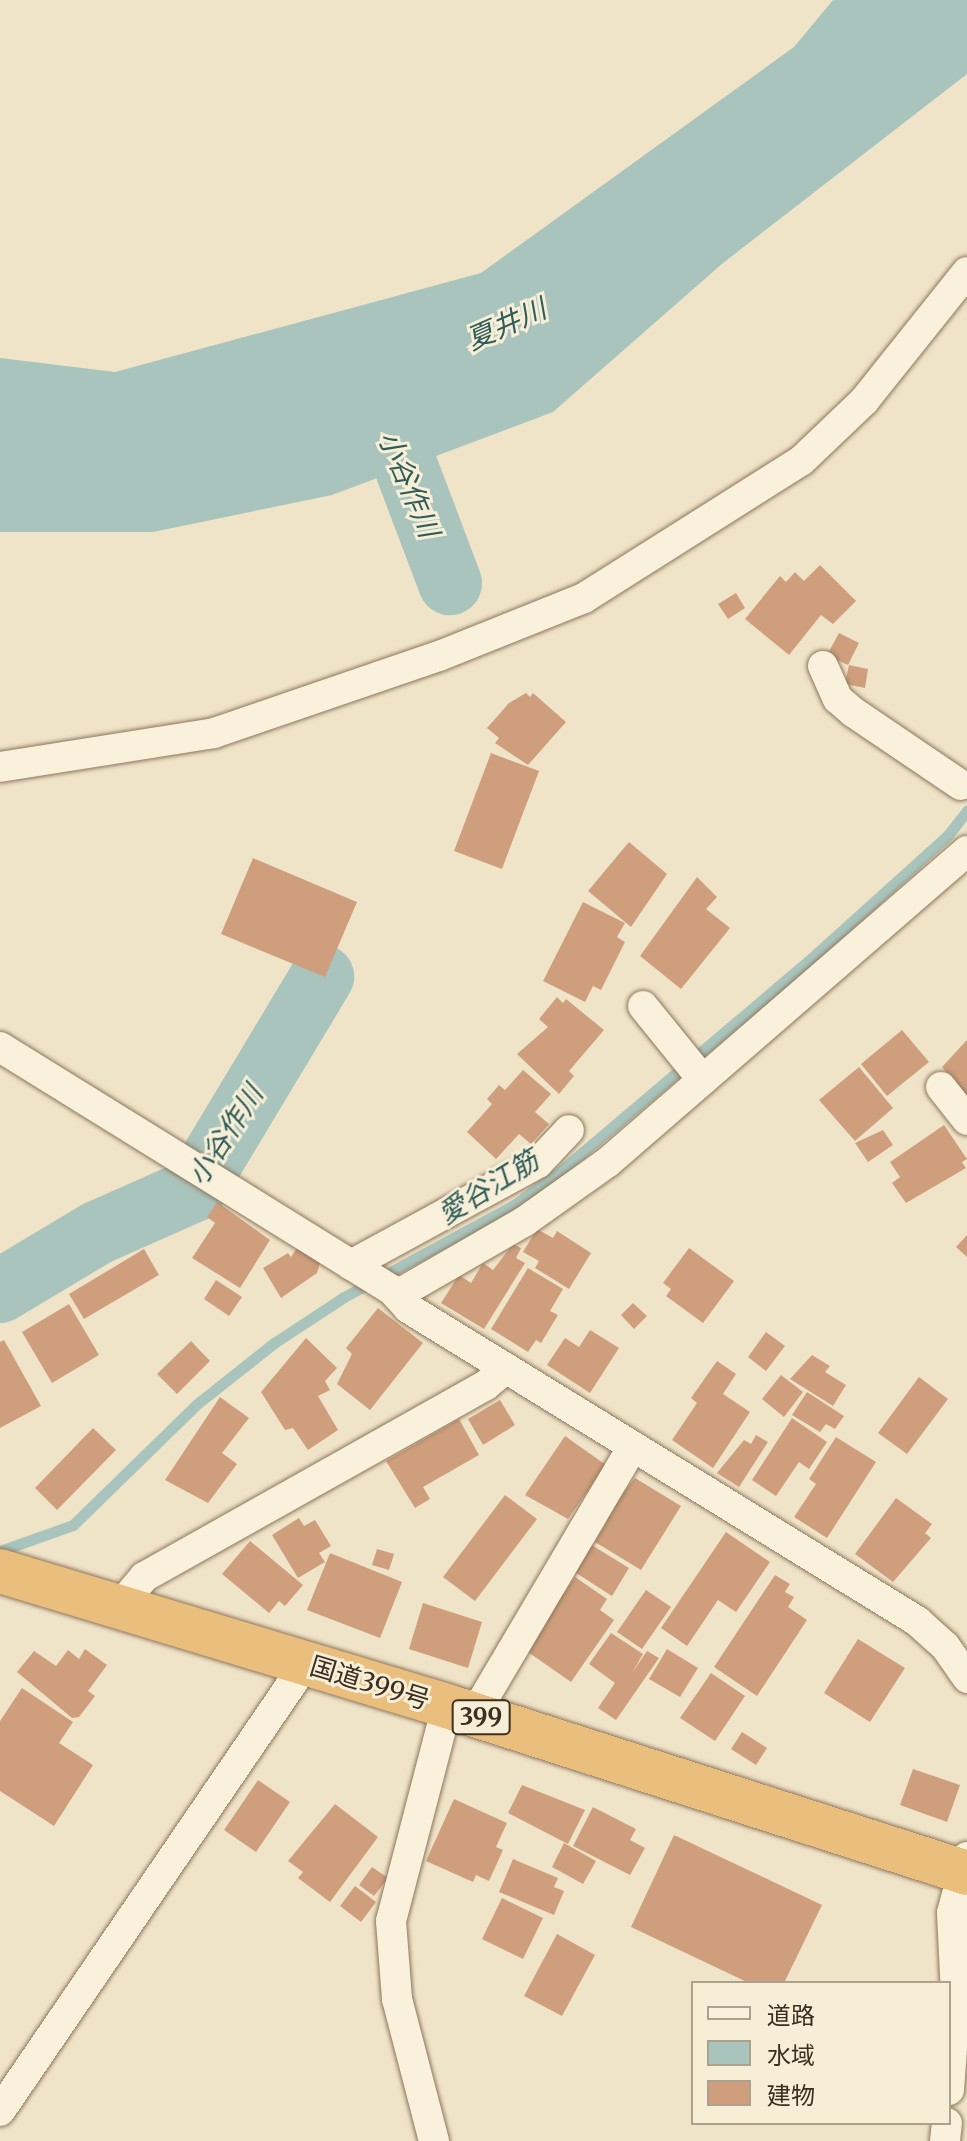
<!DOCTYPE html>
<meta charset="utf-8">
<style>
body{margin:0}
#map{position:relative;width:967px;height:2141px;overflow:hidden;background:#f0e4c8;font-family:Merriweather,"Noto Sans JP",serif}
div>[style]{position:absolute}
.water>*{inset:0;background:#a9c4bc}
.stream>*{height:11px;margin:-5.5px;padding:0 5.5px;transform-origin:5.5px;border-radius:5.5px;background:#a9c4bc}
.river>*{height:64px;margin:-32px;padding:0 32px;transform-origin:32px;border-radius:32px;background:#a9c4bc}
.building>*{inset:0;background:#cf9f7d}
.roads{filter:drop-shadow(0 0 2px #8d765c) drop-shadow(0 0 2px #8d765c)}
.minor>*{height:30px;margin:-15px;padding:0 15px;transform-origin:15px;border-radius:15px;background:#faf1dc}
.trunk>*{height:44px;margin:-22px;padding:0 22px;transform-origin:22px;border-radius:22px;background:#eabe7c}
span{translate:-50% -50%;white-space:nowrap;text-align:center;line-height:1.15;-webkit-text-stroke:6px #f7eed8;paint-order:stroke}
.shield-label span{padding:2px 6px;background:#f7eed8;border:2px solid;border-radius:6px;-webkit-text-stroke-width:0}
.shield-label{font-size:24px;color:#3d2e20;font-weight:700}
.street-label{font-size:26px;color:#3d2e20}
.water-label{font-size:28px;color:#2f5d5a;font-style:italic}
.legend{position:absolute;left:691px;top:1981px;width:260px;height:144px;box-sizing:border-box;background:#f7eed8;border:2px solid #ada18e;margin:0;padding:10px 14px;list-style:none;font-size:24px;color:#3d2e20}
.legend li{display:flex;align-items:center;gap:16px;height:40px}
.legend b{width:40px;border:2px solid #ada18e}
</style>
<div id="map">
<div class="water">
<div style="clip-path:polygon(833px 0,967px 0,967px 74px,723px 263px,553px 412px,332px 495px,153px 532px,0 532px,0 358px,115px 372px,481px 273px,794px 47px)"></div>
</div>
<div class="stream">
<div style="left:0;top:1551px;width:77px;rotate:-19.6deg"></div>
<div style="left:73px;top:1525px;width:173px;rotate:-44.3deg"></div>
<div style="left:197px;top:1404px;width:98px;rotate:-38.4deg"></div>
<div style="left:274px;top:1343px;width:84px;rotate:-33.3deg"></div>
<div style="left:344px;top:1297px;width:193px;rotate:-28.4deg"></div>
<div style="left:514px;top:1205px;width:53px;rotate:-35.8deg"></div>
<div style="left:557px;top:1174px;width:340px;rotate:-40.3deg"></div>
<div style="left:816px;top:954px;width:178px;rotate:-42deg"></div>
<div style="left:948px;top:835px;width:31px;rotate:-52deg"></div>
</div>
<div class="river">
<div style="left:364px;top:390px;width:76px;rotate:60.1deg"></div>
<div style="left:402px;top:456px;width:136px;rotate:69.3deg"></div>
<div style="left:0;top:1291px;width:113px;rotate:-30.9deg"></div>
<div style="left:97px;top:1233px;width:106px;rotate:-23.9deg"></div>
<div style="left:194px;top:1190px;width:249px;rotate:-59deg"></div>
</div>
<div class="building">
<div style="clip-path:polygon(820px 565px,856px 601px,833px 624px,821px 615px,789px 655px,745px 619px,780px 576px,786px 582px,795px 572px,804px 581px)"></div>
<div style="clip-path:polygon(736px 593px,745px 608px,728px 619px,718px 604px)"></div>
<div style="clip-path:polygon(839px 633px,859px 643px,848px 665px,827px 655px)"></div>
<div style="clip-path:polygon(849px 665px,868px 669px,865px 688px,845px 684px)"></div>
<div style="clip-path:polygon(526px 693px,530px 697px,533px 693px,566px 722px,528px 765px,495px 743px,499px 738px,487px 728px,509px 703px)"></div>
<div style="clip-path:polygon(491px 753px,539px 771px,502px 869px,454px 851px)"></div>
<div style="clip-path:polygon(629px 842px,667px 874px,631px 927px,588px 891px)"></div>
<div style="clip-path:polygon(253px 858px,357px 902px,325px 977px,221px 934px)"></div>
<div style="clip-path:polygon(697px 877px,717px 897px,706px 909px,730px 928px,681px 989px,640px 956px)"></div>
<div style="clip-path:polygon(583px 902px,625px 923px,617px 937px,625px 942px,601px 990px,593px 986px,585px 1002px,543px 981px)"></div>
<div style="clip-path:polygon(557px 997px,563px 1003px,566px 999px,604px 1030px,569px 1071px,574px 1076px,559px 1094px,517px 1054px,548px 1027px,539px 1019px)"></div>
<div style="clip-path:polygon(902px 1030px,929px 1062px,887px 1096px,861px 1064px)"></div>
<div style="clip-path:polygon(967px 1040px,967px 1096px,942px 1067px)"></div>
<div style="clip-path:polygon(859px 1067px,893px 1108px,855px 1141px,819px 1100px)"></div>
<div style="clip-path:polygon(523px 1070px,551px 1094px,535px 1112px,549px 1124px,531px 1144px,519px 1134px,496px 1159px,467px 1132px,492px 1104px,487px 1099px,499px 1085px,505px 1090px)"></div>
<div style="clip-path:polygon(944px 1125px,967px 1159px,962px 1162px,966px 1168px,906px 1203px,892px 1183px,900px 1177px,890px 1162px)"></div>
<div style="clip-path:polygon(883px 1130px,893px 1145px,868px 1162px,855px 1143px)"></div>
<div style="clip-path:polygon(217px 1202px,270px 1240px,240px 1288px,192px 1258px,215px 1223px,207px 1217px)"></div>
<div style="clip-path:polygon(537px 1229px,553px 1238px,557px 1231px,591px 1253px,569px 1289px,535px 1268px,539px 1261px,523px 1252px)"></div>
<div style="clip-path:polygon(967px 1235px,967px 1257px,956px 1247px)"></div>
<div style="clip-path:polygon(513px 1244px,521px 1248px,516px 1258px,525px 1263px,484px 1329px,441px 1303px,459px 1275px,471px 1283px,483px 1263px,493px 1270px)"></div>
<div style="clip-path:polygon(298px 1246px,321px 1260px,317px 1273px,281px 1298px,263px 1268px,288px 1253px,291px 1257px)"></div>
<div style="clip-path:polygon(689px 1248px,734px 1281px,703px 1323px,666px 1296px,671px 1289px,663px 1283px)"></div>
<div style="clip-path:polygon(144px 1249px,159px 1275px,84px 1319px,69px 1294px)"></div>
<div style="clip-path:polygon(528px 1268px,563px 1289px,550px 1311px,558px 1315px,541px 1343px,536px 1340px,528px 1352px,491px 1329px)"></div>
<div style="clip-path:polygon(216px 1280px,242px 1297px,229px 1316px,204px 1299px)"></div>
<div style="clip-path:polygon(633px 1303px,647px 1316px,634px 1329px,621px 1315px)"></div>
<div style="clip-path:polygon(69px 1304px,99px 1355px,52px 1383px,22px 1332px)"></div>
<div style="clip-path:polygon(378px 1308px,423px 1343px,370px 1410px,337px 1384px,352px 1354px,346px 1348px)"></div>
<div style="clip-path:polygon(590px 1330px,619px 1348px,590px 1393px,547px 1365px,565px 1338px,579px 1347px)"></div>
<div style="clip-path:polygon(766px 1332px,785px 1346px,766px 1371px,748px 1357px)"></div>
<div style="clip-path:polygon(306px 1338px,337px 1368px,325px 1381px,330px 1390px,318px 1396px,338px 1430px,308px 1450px,293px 1428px,285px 1430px,261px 1392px)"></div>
<div style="clip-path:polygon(4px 1340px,41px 1406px,0 1428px,0 1342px)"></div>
<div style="clip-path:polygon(191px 1341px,210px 1361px,177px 1394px,157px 1374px)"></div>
<div style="clip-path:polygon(812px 1355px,830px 1366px,825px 1372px,846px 1385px,833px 1406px,790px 1379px)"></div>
<div style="clip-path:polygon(717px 1361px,736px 1374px,723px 1394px,750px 1412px,713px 1468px,672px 1440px,697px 1403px,691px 1398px)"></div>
<div style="clip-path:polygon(781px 1375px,803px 1392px,784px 1417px,762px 1399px)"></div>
<div style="clip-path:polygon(919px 1377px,948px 1399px,907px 1454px,878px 1433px)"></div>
<div style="clip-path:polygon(807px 1392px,844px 1416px,835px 1429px,826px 1424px,820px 1432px,792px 1415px)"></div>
<div style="clip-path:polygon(220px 1397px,249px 1418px,222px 1453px,237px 1464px,208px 1503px,165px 1480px)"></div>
<div style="clip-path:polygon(500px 1400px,515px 1425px,483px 1445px,468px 1419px)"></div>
<div style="clip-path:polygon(792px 1418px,827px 1442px,809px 1469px,799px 1462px,776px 1496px,752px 1480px)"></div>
<div style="clip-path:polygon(459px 1419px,479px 1455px,423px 1487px,430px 1499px,415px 1508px,386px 1461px)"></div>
<div style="clip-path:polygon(93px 1428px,116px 1450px,57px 1510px,35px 1488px)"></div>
<div style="clip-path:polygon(756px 1435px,768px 1442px,739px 1487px,717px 1473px,744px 1440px,751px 1444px)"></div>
<div style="clip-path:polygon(565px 1436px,606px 1465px,568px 1519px,525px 1495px)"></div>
<div style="clip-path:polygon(836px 1437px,876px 1462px,827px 1538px,794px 1517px,816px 1484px,809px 1479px)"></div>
<div style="clip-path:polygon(635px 1478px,681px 1506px,641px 1570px,595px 1542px,607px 1521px,603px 1519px)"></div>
<div style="clip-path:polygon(505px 1495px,537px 1519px,475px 1601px,443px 1577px)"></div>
<div style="clip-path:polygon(896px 1498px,932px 1524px,925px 1533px,931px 1538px,893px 1582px,855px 1554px)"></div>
<div style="clip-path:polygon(299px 1518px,304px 1526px,315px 1520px,331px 1546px,319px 1553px,325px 1562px,298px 1578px,272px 1535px)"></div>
<div style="clip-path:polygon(726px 1532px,770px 1562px,736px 1612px,718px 1600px,687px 1646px,661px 1628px)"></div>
<div style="clip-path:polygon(250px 1541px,303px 1585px,285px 1606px,279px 1601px,269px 1613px,222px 1574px)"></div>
<div style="clip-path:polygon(590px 1544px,629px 1568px,612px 1596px,573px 1571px)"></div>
<div style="clip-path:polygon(377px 1549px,394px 1554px,389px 1570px,372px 1565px)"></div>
<div style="clip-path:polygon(330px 1553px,402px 1582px,380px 1638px,307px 1610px)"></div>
<div style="clip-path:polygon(775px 1575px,790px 1584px,785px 1592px,794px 1597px,788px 1607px,807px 1620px,757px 1696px,714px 1667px)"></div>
<div style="clip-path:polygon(575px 1577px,607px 1599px,600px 1610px,614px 1620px,571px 1682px,525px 1650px)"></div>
<div style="clip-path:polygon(646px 1590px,671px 1607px,642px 1649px,617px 1632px)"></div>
<div style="clip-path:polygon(423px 1603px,482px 1622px,468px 1668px,409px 1649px)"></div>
<div style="clip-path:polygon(611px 1633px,643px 1654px,632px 1673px,647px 1651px,659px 1658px,616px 1720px,598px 1708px,615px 1683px,589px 1664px)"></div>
<div style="clip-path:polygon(858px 1639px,905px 1668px,870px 1722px,824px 1693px)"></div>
<div style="clip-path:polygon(85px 1649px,107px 1665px,88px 1691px,95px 1696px,79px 1717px,72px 1718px,17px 1672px,34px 1651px,56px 1666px,68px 1650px,79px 1659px)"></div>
<div style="clip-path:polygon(667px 1649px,698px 1668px,680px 1697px,649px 1679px)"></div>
<div style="clip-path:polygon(711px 1673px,745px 1696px,715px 1741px,680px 1718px)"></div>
<div style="clip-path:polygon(22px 1688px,73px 1722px,59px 1743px,93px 1765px,54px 1826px,0 1791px,0 1721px)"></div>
<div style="clip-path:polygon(742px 1732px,767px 1748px,756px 1765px,731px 1749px)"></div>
<div style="clip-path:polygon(913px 1769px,960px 1785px,947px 1822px,900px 1805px)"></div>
<div style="clip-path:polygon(258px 1780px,290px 1802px,256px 1852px,224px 1830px)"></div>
<div style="clip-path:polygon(522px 1785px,585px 1810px,568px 1844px,508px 1813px)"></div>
<div style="clip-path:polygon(454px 1799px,507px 1823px,496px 1847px,503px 1850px,489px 1881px,476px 1875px,473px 1882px,426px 1861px)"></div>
<div style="clip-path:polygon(335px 1804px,378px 1837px,330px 1902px,298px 1878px,303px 1872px,288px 1861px)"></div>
<div style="clip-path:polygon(593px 1807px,636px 1829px,630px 1840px,645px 1848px,630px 1875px,573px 1846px)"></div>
<div style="clip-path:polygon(674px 1835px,822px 1905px,784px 1983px,749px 1983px,631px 1927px)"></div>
<div style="clip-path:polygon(564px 1843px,596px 1861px,583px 1884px,552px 1867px)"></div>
<div style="clip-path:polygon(513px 1859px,558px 1878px,554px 1887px,564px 1891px,554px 1915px,499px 1892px)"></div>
<div style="clip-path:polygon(372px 1867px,388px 1878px,374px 1896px,359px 1885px)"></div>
<div style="clip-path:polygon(355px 1886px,376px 1902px,361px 1922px,340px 1906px)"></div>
<div style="clip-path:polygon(502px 1898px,543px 1918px,523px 1959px,482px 1939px)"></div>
<div style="clip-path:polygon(557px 1934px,595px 1955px,562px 2016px,524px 1996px)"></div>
</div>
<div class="roads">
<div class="minor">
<div style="left:823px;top:666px;width:36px;rotate:66deg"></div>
<div style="left:838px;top:699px;width:20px;rotate:41deg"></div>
<div style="left:853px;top:712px;width:130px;rotate:34.1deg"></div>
<div style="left:0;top:767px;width:217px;rotate:-9deg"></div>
<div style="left:214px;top:733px;width:238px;rotate:-18.9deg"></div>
<div style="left:439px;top:656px;width:156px;rotate:-21.8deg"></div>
<div style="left:584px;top:598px;width:257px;rotate:-32.3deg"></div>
<div style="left:801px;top:461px;width:87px;rotate:-43.6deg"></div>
<div style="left:864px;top:401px;width:165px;rotate:-51.4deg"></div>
<div style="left:643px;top:1006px;width:95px;rotate:51deg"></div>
<div style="left:0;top:1047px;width:461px;rotate:31.8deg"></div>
<div style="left:392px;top:1290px;width:24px;rotate:48deg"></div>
<div style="left:408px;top:1308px;width:598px;rotate:31.59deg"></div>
<div style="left:917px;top:1621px;width:38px;rotate:42deg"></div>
<div style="left:945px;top:1646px;width:39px;rotate:55deg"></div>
<div style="left:941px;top:1087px;width:42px;rotate:51.8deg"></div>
<div style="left:351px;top:1265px;width:213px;rotate:-28.6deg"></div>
<div style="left:538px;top:1163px;width:45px;rotate:-46.8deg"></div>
<div style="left:397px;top:1295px;width:148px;rotate:-30deg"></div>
<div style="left:525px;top:1221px;width:102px;rotate:-35.4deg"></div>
<div style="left:608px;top:1162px;width:475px;rotate:-40.9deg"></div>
<div style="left:119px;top:1607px;width:39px;rotate:-50deg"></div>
<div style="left:144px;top:1577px;width:392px;rotate:-29.3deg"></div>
<div style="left:486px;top:1385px;width:26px;rotate:-40deg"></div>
<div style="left:474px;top:1715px;width:312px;rotate:-59.4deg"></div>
<div style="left:949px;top:2090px;width:95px;rotate:-85.8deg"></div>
<div style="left:956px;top:1995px;width:82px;rotate:-92.8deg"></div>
<div style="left:952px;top:1913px;width:58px;rotate:-75deg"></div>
<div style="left:0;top:2111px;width:543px;rotate:-55.67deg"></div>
<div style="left:434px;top:2141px;width:147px;rotate:-104.6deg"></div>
<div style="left:397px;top:1999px;width:78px;rotate:-94.4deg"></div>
<div style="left:391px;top:1921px;width:222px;rotate:-75.4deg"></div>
<div style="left:945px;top:2141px;width:18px;rotate:-84deg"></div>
</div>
<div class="trunk">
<div style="left:0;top:1571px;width:467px;rotate:16.8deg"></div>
<div style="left:447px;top:1706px;width:546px;rotate:17.8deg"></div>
</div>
</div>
<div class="shield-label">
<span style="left:481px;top:1717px">399</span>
</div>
<div class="street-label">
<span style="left:370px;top:1683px;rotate:17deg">国道399号</span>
</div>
<div class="water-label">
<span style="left:506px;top:324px;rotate:-24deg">夏井川</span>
<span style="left:409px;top:484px;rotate:67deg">小谷作川</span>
<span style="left:225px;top:1135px;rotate:-57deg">小谷作川</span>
<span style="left:488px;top:1187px;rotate:-32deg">愛谷江筋</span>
</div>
<ul class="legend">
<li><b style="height:10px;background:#faf1dc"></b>道路</li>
<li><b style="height:22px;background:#a9c4bc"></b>水域</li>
<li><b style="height:22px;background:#cf9f7d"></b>建物</li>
</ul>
</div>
